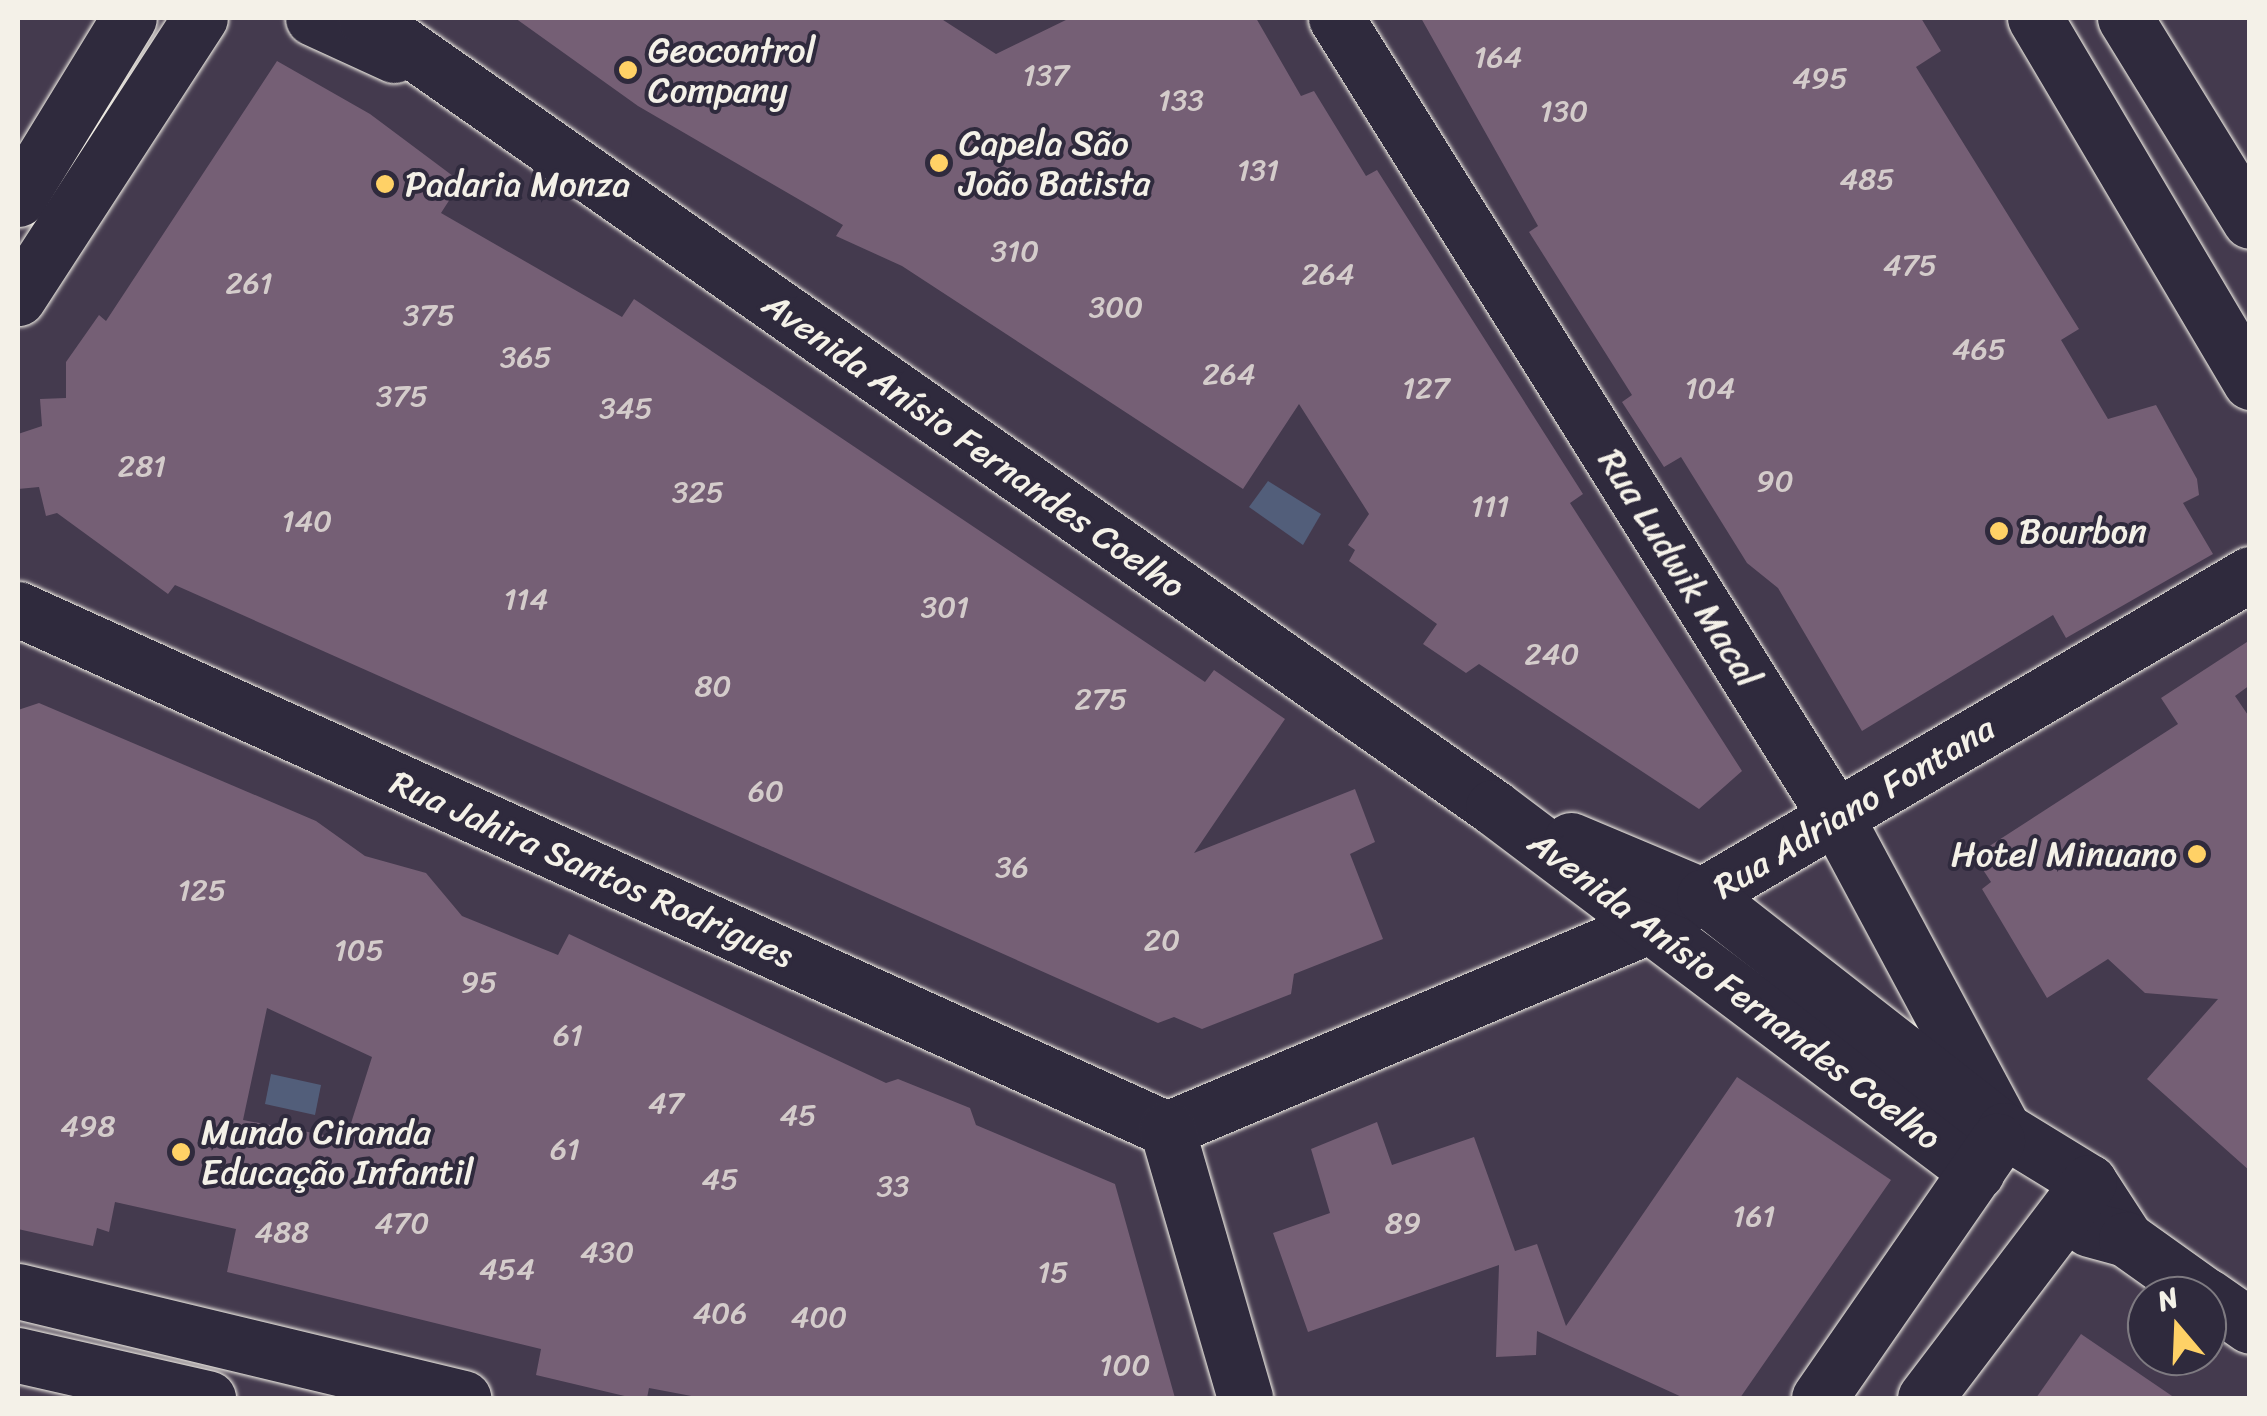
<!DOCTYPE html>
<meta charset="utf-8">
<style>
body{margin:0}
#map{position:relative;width:2267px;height:1416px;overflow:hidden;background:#443a4e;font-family:Sriracha,sans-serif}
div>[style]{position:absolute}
.water>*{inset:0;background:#525e7a}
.building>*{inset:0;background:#755f75}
.roads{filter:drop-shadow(0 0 2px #f4f1e8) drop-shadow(0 0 2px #f4f1e8)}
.street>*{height:55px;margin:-27.5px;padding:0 27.5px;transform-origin:27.5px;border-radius:27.5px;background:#2f2a3d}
.secondary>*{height:55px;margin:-27.5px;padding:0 27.5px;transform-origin:27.5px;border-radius:27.5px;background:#2f2a3d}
.dots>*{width:28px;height:28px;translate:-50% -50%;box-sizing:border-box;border:5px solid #2f2a3d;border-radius:50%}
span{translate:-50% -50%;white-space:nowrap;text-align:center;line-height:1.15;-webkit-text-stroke:8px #2f2a3d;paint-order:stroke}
.number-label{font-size:30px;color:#d4cccb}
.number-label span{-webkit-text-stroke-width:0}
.poi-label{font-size:35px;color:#f4f1e8}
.left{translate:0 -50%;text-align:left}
.right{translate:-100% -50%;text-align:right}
.street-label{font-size:35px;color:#f4f1e8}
.frame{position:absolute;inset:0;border:20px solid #f4f1e8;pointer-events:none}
.north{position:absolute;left:2127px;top:1276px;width:100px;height:100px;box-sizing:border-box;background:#2f2a3d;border:2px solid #7e7a81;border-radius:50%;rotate:341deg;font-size:28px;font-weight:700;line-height:40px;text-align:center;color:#f4f1e8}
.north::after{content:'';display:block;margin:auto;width:35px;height:45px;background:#ffd166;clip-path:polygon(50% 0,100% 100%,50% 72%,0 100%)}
</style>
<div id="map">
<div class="water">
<div style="clip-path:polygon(1268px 481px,1321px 514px,1303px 545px,1249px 507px)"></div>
<div style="clip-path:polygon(271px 1074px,321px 1085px,315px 1115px,265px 1104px)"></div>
</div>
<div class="building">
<div style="clip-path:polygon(515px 18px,940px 18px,996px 54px,1070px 18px,1256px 18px,1301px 96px,1314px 91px,1366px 176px,1377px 170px,1583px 494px,1570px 503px,1742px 771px,1699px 809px,1479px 664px,1466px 673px,1423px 644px,1437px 624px,1349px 561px,1355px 550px,1348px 545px,1369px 514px,1299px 404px,1243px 489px,902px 266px,836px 236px,843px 225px,638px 106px)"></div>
<div style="clip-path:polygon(1421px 18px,1921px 18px,1941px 51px,1916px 67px,2079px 329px,2061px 340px,2108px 419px,2156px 405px,2197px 479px,2199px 495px,2183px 503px,2213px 554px,2066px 638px,2053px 615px,1862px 731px,1778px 588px,1747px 563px,1681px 457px,1664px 467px,1622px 402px,1632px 395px,1529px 232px,1538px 226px)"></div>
<div style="clip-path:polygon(277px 61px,370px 114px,461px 182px,441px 213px,622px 317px,634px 299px,1205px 682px,1214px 670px,1285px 719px,1194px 853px,1355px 789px,1375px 842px,1350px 854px,1383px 939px,1294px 974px,1291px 994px,1202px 1029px,1174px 1017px,1158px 1023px,175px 585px,168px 594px,57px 513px,46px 516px,39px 487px,18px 489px,18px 434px,42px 426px,40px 399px,66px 398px,66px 362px,99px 315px,106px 321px)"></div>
<div style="clip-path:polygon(2250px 640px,2250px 685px,2235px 696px,2250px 718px,2250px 1171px,2147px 1079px,2218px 999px,2145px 993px,2108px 959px,2047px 998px,1982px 889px,1991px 882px,1974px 856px,2178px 724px,2161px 698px)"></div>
<div style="clip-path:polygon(evenodd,39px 703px,316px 821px,365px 856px,426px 873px,462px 916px,558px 955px,569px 934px,886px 1083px,898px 1079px,970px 1108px,976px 1125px,1115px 1184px,1175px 1398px,702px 1398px,649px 1388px,647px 1398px,633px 1398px,536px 1375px,541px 1349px,227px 1272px,236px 1229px,115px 1202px,109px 1232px,97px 1228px,93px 1246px,18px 1229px,18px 710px,39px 703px,267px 1008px,372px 1057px,346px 1139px,243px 1120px,267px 1008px)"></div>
<div style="clip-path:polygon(1737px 1077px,1891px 1180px,1740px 1398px,1684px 1398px,1537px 1331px,1536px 1355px,1496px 1357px,1499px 1265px,1308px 1332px,1273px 1233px,1330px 1213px,1311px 1149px,1377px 1122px,1392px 1165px,1474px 1137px,1515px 1251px,1537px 1244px,1566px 1326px)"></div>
<div style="clip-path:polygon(2081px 1334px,2175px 1398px,2036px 1398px)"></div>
</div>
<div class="roads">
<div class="street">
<div style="left:1336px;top:18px;width:945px;rotate:57.98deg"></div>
<div style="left:1837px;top:819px;width:353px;rotate:61.8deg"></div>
<div style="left:18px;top:609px;width:1261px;rotate:24.35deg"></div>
<div style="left:1167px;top:1129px;width:525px;rotate:-22.85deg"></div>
<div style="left:1651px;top:925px;width:694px;rotate:-30.37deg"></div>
<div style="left:1167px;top:1129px;width:280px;rotate:73.8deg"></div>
</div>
<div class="secondary">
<div style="left:313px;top:18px;width:89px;rotate:24.6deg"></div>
<div style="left:365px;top:18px;width:1377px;rotate:34.97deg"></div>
<div style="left:1493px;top:807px;width:606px;rotate:37.02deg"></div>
<div style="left:2035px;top:18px;width:423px;rotate:59.4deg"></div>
<div style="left:2125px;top:18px;width:238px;rotate:58.4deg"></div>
<div style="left:18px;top:199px;width:212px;rotate:-58.5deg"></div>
<div style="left:18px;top:298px;width:334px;rotate:-57deg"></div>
<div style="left:1571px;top:840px;width:144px;rotate:22.8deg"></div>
<div style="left:1704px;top:896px;width:380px;rotate:38deg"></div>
<div style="left:2004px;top:1130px;width:100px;rotate:31.5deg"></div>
<div style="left:2089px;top:1182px;width:68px;rotate:57deg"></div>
<div style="left:2089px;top:1229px;width:38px;rotate:15deg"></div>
<div style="left:2126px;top:1239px;width:98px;rotate:35.5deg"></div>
<div style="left:18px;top:1291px;width:458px;rotate:13.5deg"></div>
<div style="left:2207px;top:1296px;width:52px;rotate:34.9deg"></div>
<div style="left:18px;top:1355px;width:195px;rotate:12.8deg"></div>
<div style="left:1819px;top:1398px;width:313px;rotate:-55.3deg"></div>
<div style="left:1925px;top:1398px;width:271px;rotate:-52.8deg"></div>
</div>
</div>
<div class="dots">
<div style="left:628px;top:70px;background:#ffd166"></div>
<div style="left:939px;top:163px;background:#ffd166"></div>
<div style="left:385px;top:184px;background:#ffd166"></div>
<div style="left:1999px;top:531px;background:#ffd166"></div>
<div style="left:2197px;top:854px;background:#ffd166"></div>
<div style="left:181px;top:1152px;background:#ffd166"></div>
</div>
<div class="number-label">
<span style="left:1498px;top:57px">164</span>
<span style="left:1046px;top:75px">137</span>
<span style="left:1820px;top:78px">495</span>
<span style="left:1181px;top:100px">133</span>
<span style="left:1564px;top:111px">130</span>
<span style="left:1258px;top:170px">131</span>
<span style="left:1867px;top:179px">485</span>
<span style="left:1015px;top:251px">310</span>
<span style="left:1910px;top:265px">475</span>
<span style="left:1328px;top:274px">264</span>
<span style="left:249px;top:283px">261</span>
<span style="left:1116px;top:307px">300</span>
<span style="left:429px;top:315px">375</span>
<span style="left:1979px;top:349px">465</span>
<span style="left:526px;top:357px">365</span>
<span style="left:1229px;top:374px">264</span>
<span style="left:1426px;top:388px">127</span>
<span style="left:1710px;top:388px">104</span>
<span style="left:402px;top:396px">375</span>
<span style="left:626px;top:408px">345</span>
<span style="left:142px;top:466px">281</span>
<span style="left:1775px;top:481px">90</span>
<span style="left:698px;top:492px">325</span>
<span style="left:1490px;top:506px">111</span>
<span style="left:307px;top:521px">140</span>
<span style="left:526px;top:599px">114</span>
<span style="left:945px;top:607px">301</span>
<span style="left:1552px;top:654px">240</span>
<span style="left:713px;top:686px">80</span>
<span style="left:1101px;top:699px">275</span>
<span style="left:766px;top:791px">60</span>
<span style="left:1012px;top:867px">36</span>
<span style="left:202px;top:890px">125</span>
<span style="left:1162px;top:940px">20</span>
<span style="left:359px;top:950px">105</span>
<span style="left:479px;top:982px">95</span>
<span style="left:568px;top:1035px">61</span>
<span style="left:666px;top:1103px">47</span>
<span style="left:798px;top:1115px">45</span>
<span style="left:88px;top:1126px">498</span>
<span style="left:565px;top:1149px">61</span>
<span style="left:720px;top:1179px">45</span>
<span style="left:893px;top:1186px">33</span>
<span style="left:1754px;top:1216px">161</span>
<span style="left:402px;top:1223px">470</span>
<span style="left:1403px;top:1223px">89</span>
<span style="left:282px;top:1232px">488</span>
<span style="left:607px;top:1252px">430</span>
<span style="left:507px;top:1269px">454</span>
<span style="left:1053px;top:1272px">15</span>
<span style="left:720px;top:1313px">406</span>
<span style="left:819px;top:1317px">400</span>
<span style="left:1125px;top:1365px">100</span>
</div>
<div class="poi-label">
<span class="left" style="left:648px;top:70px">Geocontrol<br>Company</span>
<span class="left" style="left:959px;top:163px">Capela São<br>João Batista</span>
<span class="left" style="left:405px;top:184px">Padaria Monza</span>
<span class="left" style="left:2019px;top:531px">Bourbon</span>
<span class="right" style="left:2177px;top:854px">Hotel Minuano</span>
<span class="left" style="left:201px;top:1152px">Mundo Ciranda<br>Educação Infantil</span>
</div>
<div class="street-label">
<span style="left:974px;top:445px;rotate:35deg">Avenida Anísio Fernandes Coelho</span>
<span style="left:1680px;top:568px;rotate:58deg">Rua Ludwik Macal</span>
<span style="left:1854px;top:807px;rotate:-31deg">Rua Adriano Fontana</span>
<span style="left:592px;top:869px;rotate:24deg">Rua Jahira Santos Rodrigues</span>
<span style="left:1735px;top:990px;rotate:37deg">Avenida Anísio Fernandes Coelho</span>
</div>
<div class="frame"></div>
<div class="north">N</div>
</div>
